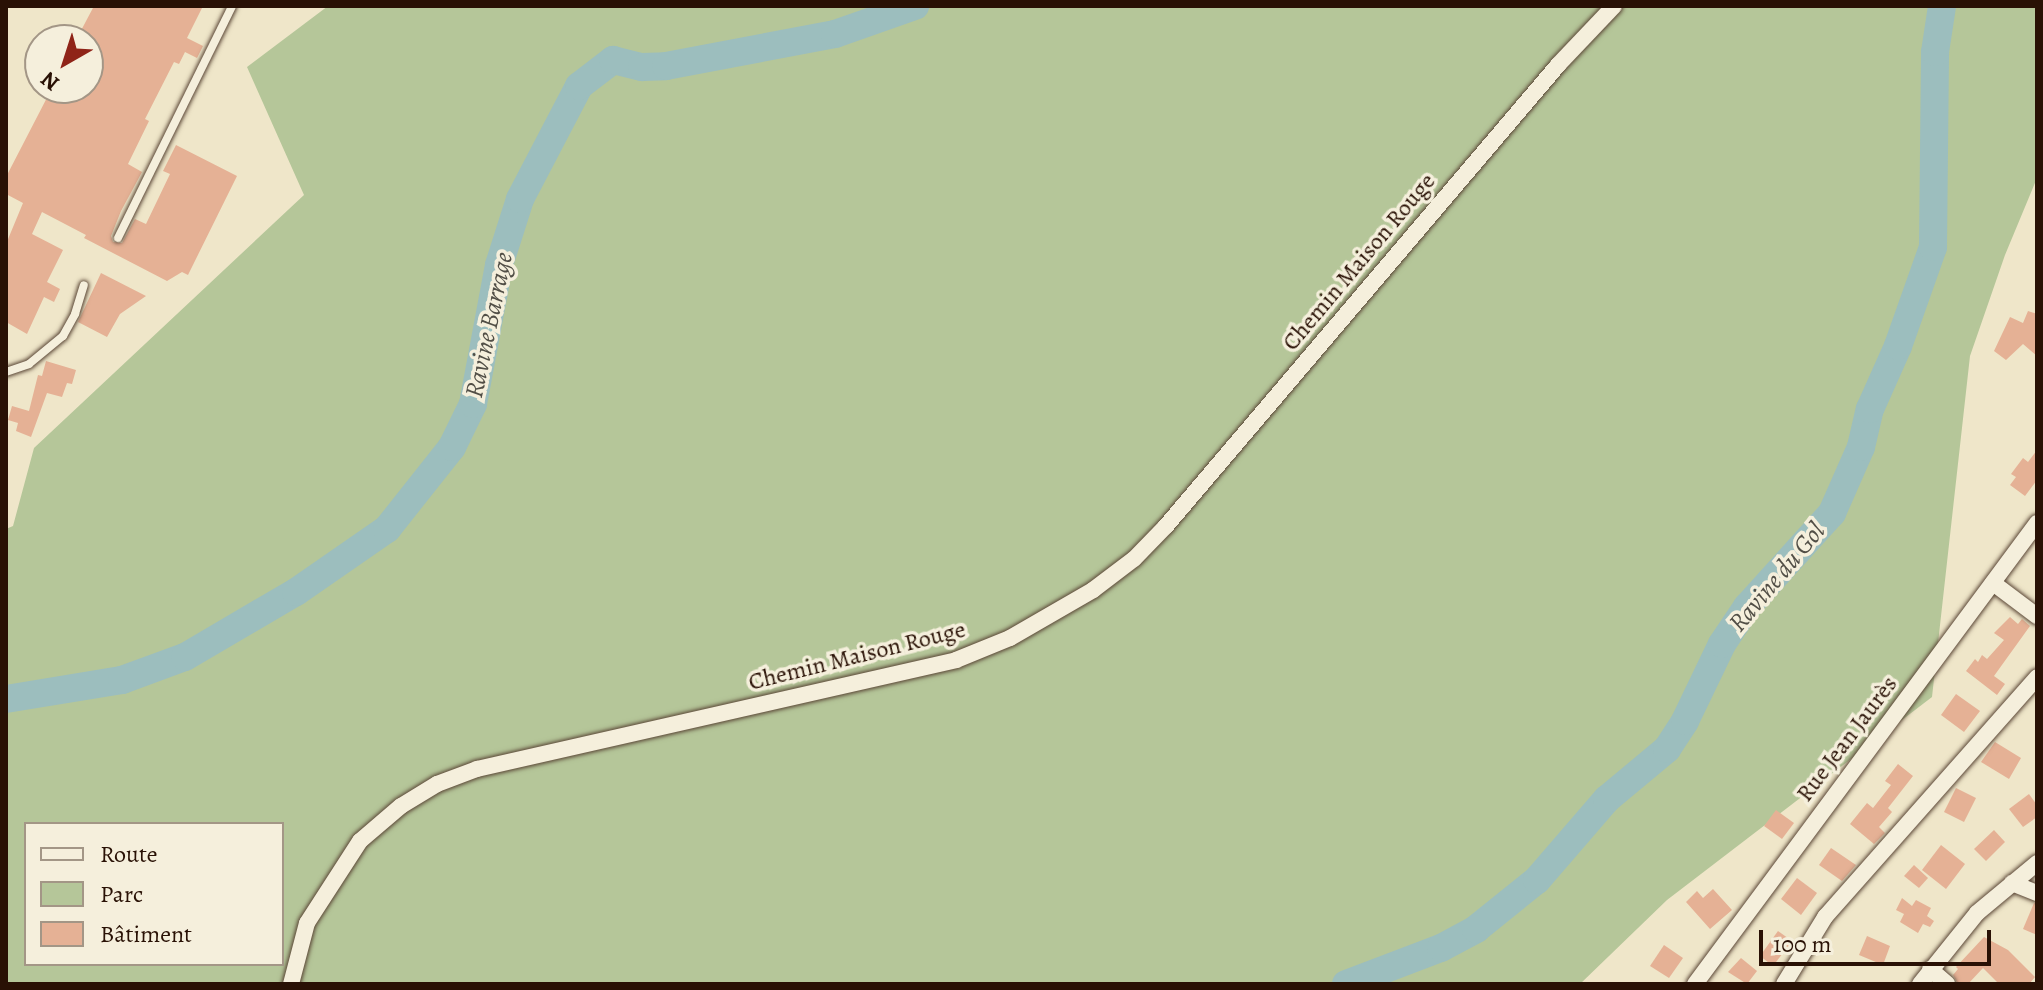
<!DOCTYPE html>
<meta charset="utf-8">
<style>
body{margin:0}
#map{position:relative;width:2043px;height:990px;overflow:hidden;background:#efe6c9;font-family:Alegreya,serif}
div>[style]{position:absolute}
.green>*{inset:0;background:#b5c699}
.river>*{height:28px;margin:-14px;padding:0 14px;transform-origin:14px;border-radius:14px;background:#9cbebe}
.building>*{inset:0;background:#e5b195}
.roads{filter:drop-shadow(0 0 2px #5a4636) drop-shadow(0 0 2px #5a4636)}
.service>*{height:8px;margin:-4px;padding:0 4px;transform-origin:4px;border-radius:4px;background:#f5efdc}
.minor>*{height:16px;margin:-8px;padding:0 8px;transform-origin:8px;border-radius:8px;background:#f5efdc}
span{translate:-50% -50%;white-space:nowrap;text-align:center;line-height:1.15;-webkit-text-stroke:7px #f5efdc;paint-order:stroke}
.street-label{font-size:24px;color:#291105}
.water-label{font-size:26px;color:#514e46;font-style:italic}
.frame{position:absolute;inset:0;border:8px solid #291105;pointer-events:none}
.legend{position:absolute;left:24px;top:822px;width:260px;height:144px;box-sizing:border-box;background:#f5efdc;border:2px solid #a39686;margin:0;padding:10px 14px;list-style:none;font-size:24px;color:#291105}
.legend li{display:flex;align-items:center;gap:16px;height:40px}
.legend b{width:40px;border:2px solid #a39686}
.north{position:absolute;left:24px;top:24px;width:80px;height:80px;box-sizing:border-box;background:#f5efdc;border:2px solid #a39686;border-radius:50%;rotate:219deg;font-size:22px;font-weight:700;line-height:32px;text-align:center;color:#291105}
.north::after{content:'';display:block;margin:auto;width:28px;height:36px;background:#8f2418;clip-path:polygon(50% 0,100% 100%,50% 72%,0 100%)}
.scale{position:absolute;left:1759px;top:930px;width:232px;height:36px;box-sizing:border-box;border:4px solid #291105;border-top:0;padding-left:10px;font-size:24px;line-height:28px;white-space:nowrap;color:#291105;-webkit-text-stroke:6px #f5efdc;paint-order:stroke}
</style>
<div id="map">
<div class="green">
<div style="clip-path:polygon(evenodd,328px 6px,2037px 6px,2037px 178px,2005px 255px,1970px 356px,1932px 697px,1667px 900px,1580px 984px,6px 984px,6px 529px,13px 526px,34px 448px,304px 195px,247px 67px,328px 6px,26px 824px,282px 824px,282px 964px,26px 964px,26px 824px)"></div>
</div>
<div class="river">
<div style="left:6px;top:699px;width:118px;rotate:-9.3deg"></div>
<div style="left:122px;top:680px;width:67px;rotate:-20.1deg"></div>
<div style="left:185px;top:657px;width:129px;rotate:-30.4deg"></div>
<div style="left:296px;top:592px;width:111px;rotate:-34.7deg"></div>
<div style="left:387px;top:529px;width:105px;rotate:-51.6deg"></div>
<div style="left:452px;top:447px;width:48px;rotate:-64deg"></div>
<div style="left:473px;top:404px;width:141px;rotate:-79.4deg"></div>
<div style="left:499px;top:265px;width:69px;rotate:-72.3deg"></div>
<div style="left:520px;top:199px;width:127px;rotate:-62.4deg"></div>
<div style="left:579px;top:86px;width:43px;rotate:-37.4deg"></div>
<div style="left:613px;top:60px;width:30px;rotate:14deg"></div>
<div style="left:642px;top:67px;width:24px;rotate:-2deg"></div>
<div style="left:666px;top:66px;width:172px;rotate:-10.7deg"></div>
<div style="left:835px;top:34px;width:85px;rotate:-19.3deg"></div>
<div style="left:1346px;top:984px;width:102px;rotate:-20.8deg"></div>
<div style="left:1441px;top:948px;width:40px;rotate:-28deg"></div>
<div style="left:1476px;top:929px;width:78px;rotate:-38.8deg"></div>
<div style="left:1537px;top:880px;width:107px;rotate:-49.2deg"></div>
<div style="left:1607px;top:799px;width:78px;rotate:-39.8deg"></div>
<div style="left:1667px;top:749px;width:33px;rotate:-57deg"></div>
<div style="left:1685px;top:721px;width:85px;rotate:-64.3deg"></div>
<div style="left:1722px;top:644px;width:45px;rotate:-56deg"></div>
<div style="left:1747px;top:607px;width:127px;rotate:-47.9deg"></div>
<div style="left:1832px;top:513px;width:72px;rotate:-66.3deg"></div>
<div style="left:1861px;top:447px;width:39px;rotate:-77deg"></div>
<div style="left:1870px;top:409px;width:69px;rotate:-66deg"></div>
<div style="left:1898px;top:346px;width:105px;rotate:-70.5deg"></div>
<div style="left:1933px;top:247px;width:195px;rotate:-89.4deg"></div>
<div style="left:1935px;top:52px;width:47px;rotate:-81.3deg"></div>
</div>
<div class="building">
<div style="clip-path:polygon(94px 6px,203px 6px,187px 38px,203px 46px,197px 58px,185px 52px,179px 64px,174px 62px,145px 119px,149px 121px,128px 164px,142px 172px,121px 211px,111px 236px,113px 242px,122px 243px,135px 219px,146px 224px,170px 174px,163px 171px,176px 145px,237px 176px,188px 275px,182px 272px,167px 281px,84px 238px,86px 235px,42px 212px,32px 234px,63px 250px,47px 282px,60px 289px,54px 302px,44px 297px,27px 334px,6px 322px,6px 244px,23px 203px,6px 194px,6px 177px,52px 88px,88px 88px,88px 40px,76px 40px)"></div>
<div style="clip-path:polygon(101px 273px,146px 296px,120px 314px,107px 337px,78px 322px)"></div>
<div style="clip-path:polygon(2028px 311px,2037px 314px,2037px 356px,2023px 344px,2006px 360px,1994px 351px,2010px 317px,2023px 323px)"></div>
<div style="clip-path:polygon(46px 361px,76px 370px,72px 384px,67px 383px,62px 397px,47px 393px,31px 437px,16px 431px,18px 423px,8px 420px,12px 406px,29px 411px,38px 375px,42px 376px)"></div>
<div style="clip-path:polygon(2037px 450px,2037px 480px,2025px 496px,2010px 485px,2016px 477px,2011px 474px,2023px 458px,2028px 462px)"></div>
<div style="clip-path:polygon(2010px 617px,2018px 624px,2022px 619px,2030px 626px,1994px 676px,2005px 684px,1997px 695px,1966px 671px,1975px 659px,1978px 662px,1982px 655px,1987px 659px,2004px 640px,1994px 633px)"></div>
<div style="clip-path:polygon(1956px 694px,1980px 711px,1964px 732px,1941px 715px)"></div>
<div style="clip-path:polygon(1995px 742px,2021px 758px,2009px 779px,1981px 762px)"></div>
<div style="clip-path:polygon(1898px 764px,1913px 776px,1888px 808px,1892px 812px,1879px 827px,1885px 833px,1874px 844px,1850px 824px,1867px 803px,1873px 808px,1891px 785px,1885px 781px)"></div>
<div style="clip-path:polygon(1956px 788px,1976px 798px,1964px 822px,1944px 812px)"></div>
<div style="clip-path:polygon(2029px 794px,2037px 805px,2037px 817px,2023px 827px,2009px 809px)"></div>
<div style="clip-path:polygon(1776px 810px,1794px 823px,1782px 839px,1764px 826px)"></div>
<div style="clip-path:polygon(1994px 830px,2005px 842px,1986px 861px,1974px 849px)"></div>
<div style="clip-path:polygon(1941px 845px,1965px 864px,1946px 889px,1922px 870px)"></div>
<div style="clip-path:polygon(1831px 848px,1856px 865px,1842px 881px,1819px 865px)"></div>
<div style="clip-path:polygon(1914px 865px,1928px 878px,1919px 888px,1904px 876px)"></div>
<div style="clip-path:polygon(1797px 878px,1817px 893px,1801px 915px,1781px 899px)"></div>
<div style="clip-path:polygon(1713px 889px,1732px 910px,1710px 929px,1686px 902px,1697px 891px,1703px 898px)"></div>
<div style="clip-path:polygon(1902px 898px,1912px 906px,1916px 900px,1931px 908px,1927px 916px,1934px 921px,1930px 927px,1923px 924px,1918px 933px,1900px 922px,1904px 914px,1896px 910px)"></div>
<div style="clip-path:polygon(2034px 903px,2037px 904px,2037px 935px,2023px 929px)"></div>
<div style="clip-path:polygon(1778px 931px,1792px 941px,1773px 966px,1760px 956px)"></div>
<div style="clip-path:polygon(1867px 936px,1890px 946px,1883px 965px,1859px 955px)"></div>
<div style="clip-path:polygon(1984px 937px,2008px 950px,2035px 977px,2029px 984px,1999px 984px,1983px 968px,1968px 984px,1958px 984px,1953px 975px,1958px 969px,1956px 967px)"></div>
<div style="clip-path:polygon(1664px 945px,1683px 958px,1669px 978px,1650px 966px)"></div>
<div style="clip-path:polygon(1741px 958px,1757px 971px,1747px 984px,1728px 972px)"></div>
</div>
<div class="roads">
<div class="service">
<div style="left:118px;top:238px;width:258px;rotate:-63.8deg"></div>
<div style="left:6px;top:372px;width:24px;rotate:-19deg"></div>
<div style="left:29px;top:364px;width:44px;rotate:-39.5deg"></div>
<div style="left:63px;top:336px;width:25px;rotate:-61deg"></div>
<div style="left:75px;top:314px;width:30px;rotate:-73deg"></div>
</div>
<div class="minor">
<div style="left:1993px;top:583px;width:55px;rotate:36.9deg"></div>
<div style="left:2012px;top:883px;width:27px;rotate:22deg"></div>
<div style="left:1930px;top:969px;width:23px;rotate:41deg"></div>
<div style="left:291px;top:984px;width:63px;rotate:-75.3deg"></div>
<div style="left:307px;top:923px;width:98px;rotate:-57.1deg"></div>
<div style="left:360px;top:841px;width:54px;rotate:-40.5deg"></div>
<div style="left:401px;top:806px;width:42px;rotate:-31.4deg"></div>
<div style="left:437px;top:784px;width:43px;rotate:-20.6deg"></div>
<div style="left:477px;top:769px;width:491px;rotate:-12.8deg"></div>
<div style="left:956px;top:660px;width:58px;rotate:-22.2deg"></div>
<div style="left:1010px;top:638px;width:96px;rotate:-30deg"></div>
<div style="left:1093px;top:590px;width:51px;rotate:-37.1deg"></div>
<div style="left:1134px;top:559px;width:46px;rotate:-45.9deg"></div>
<div style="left:1166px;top:526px;width:605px;rotate:-49.62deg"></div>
<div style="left:1558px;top:65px;width:81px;rotate:-46.5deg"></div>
<div style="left:1695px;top:984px;width:574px;rotate:-53.43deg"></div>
<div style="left:1784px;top:984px;width:79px;rotate:-58.5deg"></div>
<div style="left:1825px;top:917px;width:320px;rotate:-48.5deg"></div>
<div style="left:1920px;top:984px;width:91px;rotate:-51.2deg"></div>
<div style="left:1977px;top:913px;width:78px;rotate:-39.8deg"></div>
</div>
</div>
<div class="street-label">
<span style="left:1359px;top:262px;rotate:-50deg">Chemin Maison Rouge</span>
<span style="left:857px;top:656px;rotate:-14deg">Chemin Maison Rouge</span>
<span style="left:1847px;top:739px;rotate:-53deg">Rue Jean Jaurès</span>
</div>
<div class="water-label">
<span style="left:489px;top:325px;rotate:-78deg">Ravine Barrage</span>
<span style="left:1777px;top:577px;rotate:-50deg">Ravine du Gol</span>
</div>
<div class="frame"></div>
<ul class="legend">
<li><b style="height:10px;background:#f5efdc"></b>Route</li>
<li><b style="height:22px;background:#b5c699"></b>Parc</li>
<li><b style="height:22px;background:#e5b195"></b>Bâtiment</li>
</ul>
<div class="north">N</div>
<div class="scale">100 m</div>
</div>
